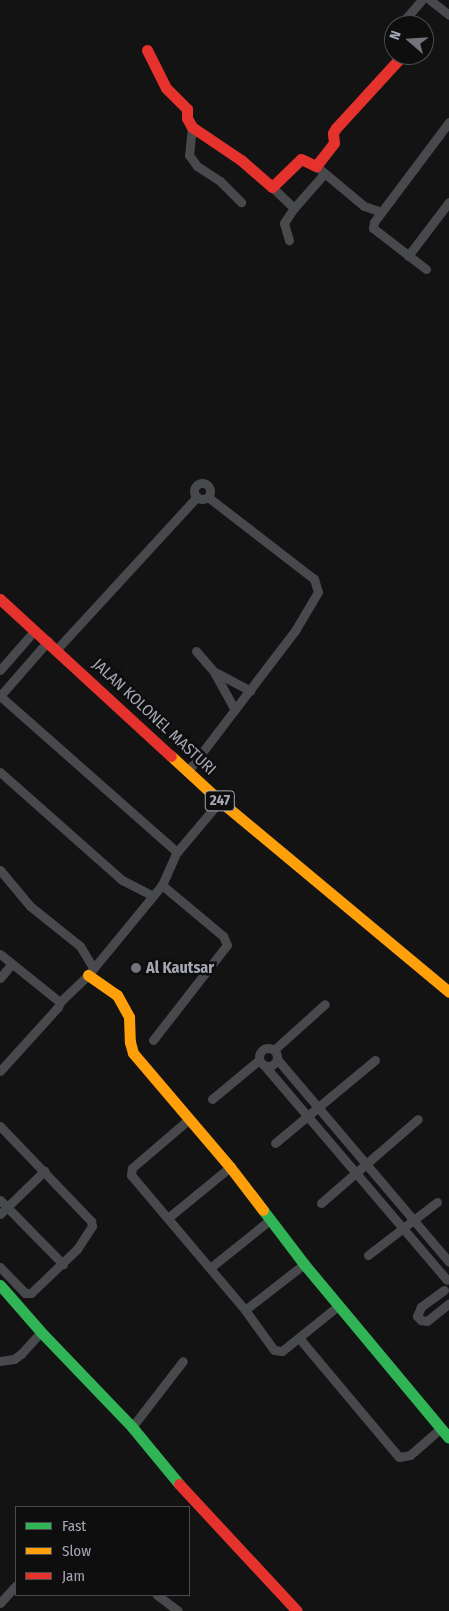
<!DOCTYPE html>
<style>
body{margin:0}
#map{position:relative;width:449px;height:1611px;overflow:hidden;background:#131314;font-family:"Fira Sans Condensed",sans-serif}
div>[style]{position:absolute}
.street>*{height:9px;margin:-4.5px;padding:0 4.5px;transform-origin:4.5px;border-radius:4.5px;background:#48494c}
.street>.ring{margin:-4.5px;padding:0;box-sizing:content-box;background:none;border:9px solid #48494c;border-radius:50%}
.fast>*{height:11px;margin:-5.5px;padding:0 5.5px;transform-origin:5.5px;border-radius:5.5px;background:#30b455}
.slow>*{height:11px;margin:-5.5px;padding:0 5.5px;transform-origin:5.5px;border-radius:5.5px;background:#ff9f0a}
.jam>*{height:11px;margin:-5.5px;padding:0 5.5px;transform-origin:5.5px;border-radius:5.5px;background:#e5322d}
.dots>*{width:14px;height:14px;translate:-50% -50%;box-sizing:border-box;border:2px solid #0e0e0f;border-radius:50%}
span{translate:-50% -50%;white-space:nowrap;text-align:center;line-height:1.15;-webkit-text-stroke:5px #0e0e0f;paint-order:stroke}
.shield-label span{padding:1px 4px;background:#0e0e0f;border:1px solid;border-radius:4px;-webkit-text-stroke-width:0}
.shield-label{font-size:15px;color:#a5a8b4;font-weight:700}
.street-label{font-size:16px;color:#a5a8b4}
.poi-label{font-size:16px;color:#a5a8b4;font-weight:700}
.left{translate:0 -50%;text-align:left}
.legend{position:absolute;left:15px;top:1506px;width:175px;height:90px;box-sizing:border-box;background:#0e0e0f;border:1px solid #4a4c51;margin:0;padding:6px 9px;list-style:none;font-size:15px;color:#a5a8b4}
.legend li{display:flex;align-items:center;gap:10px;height:25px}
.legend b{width:25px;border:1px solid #4a4c51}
.north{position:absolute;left:384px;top:15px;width:50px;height:50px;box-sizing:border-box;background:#0e0e0f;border:1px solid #4a4c51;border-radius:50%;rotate:289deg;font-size:14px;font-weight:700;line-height:20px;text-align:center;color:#a5a8b4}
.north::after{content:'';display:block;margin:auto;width:18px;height:22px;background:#72747c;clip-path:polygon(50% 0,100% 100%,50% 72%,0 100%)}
</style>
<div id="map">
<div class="street">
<div style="left:430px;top:0;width:24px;rotate:38deg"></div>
<div style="left:400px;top:25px;width:33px;rotate:-49deg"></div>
<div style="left:192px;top:127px;width:28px;rotate:96deg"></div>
<div style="left:189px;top:155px;width:14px;rotate:54deg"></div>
<div style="left:197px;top:166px;width:27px;rotate:33deg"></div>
<div style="left:220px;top:181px;width:30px;rotate:45deg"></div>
<div style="left:316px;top:166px;width:62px;rotate:39.8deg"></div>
<div style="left:364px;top:206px;width:18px;rotate:19deg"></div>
<div style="left:272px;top:187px;width:30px;rotate:44deg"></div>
<div style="left:294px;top:208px;width:18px;rotate:124deg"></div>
<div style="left:284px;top:223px;width:18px;rotate:74deg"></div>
<div style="left:294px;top:208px;width:45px;rotate:-48.6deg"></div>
<div style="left:408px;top:256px;width:68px;rotate:-52.8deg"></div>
<div style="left:426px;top:269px;width:67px;rotate:-142.3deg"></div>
<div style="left:373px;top:228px;width:6px;rotate:-81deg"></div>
<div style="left:374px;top:222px;width:125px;rotate:-53.1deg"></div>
<div class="ring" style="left:194px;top:483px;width:7px;height:7px"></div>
<div style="left:48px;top:641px;width:73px;rotate:131.1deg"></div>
<div style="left:0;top:696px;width:236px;rotate:41.4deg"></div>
<div style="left:57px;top:649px;width:207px;rotate:-47.4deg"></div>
<div style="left:196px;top:651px;width:28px;rotate:49deg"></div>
<div style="left:214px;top:672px;width:43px;rotate:61.1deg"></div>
<div style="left:0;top:670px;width:53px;rotate:-48.8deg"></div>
<div style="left:215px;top:672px;width:40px;rotate:28deg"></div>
<div style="left:188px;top:771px;width:178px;rotate:-52.7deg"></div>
<div style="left:296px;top:629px;width:43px;rotate:-59.3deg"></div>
<div style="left:318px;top:592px;width:14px;rotate:-107deg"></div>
<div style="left:314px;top:579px;width:134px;rotate:-142.3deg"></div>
<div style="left:0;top:772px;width:163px;rotate:41.5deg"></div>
<div style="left:122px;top:880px;width:35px;rotate:27deg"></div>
<div style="left:0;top:870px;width:47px;rotate:50.2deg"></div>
<div style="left:30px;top:906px;width:64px;rotate:38.7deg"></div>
<div style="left:80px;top:946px;width:26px;rotate:59deg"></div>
<div style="left:0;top:954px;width:77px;rotate:38.7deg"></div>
<div style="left:0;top:978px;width:17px;rotate:-50deg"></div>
<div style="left:153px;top:1040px;width:120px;rotate:-52.1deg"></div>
<div style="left:227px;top:945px;width:10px;rotate:-114deg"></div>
<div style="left:223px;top:936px;width:80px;rotate:-140.1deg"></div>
<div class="ring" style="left:259px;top:1048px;width:9px;height:9px"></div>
<div style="left:275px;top:1049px;width:67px;rotate:-42deg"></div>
<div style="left:277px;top:1059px;width:266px;rotate:49.7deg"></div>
<div style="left:264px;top:1065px;width:282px;rotate:49.6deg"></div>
<div style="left:0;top:1071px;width:86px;rotate:-47.8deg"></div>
<div style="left:58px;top:1007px;width:5px;rotate:-68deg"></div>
<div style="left:60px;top:1002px;width:39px;rotate:-44deg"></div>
<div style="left:88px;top:975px;width:117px;rotate:-50.6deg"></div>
<div style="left:162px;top:885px;width:36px;rotate:-66deg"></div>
<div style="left:177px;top:852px;width:67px;rotate:-49.9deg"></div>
<div style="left:212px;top:1099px;width:61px;rotate:-39.7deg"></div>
<div style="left:188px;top:1120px;width:74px;rotate:139.4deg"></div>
<div style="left:132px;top:1168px;width:7px;rotate:98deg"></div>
<div style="left:131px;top:1175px;width:177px;rotate:49.8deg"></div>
<div style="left:245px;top:1310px;width:49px;rotate:54.1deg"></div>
<div style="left:274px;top:1350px;width:8px;rotate:7deg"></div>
<div style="left:282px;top:1351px;width:73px;rotate:-38.9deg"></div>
<div style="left:0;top:1126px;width:132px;rotate:46.2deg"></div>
<div style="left:91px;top:1221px;width:5px;rotate:79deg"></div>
<div style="left:92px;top:1226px;width:27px;rotate:123deg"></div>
<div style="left:77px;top:1249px;width:64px;rotate:136.3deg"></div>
<div style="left:31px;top:1293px;width:6px;rotate:180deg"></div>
<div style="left:25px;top:1293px;width:36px;rotate:-134deg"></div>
<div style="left:275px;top:1143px;width:130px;rotate:-39.7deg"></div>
<div style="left:0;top:1200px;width:90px;rotate:45.5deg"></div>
<div style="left:321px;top:1203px;width:128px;rotate:-40.9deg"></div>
<div style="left:0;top:1214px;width:62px;rotate:-44.3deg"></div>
<div style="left:169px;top:1217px;width:79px;rotate:-39.3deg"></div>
<div style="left:368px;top:1255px;width:87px;rotate:-37.5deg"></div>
<div style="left:210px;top:1268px;width:78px;rotate:-38.8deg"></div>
<div style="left:444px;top:1290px;width:29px;rotate:144deg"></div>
<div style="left:421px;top:1307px;width:10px;rotate:114deg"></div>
<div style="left:417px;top:1316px;width:6px;rotate:45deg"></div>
<div style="left:421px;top:1320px;width:6px;rotate:9deg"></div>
<div style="left:427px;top:1321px;width:28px;rotate:-39deg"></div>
<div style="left:245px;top:1310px;width:75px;rotate:-37.9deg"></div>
<div style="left:299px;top:1338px;width:155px;rotate:50deg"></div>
<div style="left:399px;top:1457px;width:11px;rotate:-10deg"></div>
<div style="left:410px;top:1455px;width:41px;rotate:-41.1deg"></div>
<div style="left:0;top:1361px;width:14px;rotate:-8deg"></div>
<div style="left:14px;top:1359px;width:9px;rotate:-36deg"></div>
<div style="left:21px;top:1354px;width:30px;rotate:-48deg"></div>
<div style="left:132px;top:1427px;width:83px;rotate:-52.3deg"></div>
<div style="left:157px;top:1595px;width:26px;rotate:37deg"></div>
<div style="left:0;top:1603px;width:24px;rotate:-48deg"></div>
</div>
<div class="fast">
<div style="left:263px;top:1210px;width:68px;rotate:52.8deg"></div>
<div style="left:304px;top:1264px;width:226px;rotate:50.2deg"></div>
<div style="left:0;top:1285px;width:62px;rotate:48.9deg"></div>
<div style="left:41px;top:1332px;width:132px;rotate:46.2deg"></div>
<div style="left:132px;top:1427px;width:74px;rotate:50.5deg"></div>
</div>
<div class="slow">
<div style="left:171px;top:756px;width:67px;rotate:42.6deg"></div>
<div style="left:220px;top:801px;width:298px;rotate:39.8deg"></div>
<div style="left:88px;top:975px;width:35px;rotate:35deg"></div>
<div style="left:117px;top:995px;width:25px;rotate:61deg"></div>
<div style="left:129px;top:1017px;width:25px;rotate:88deg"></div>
<div style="left:130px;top:1042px;width:11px;rotate:75deg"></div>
<div style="left:133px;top:1053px;width:150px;rotate:49.6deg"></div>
<div style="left:230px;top:1167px;width:54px;rotate:52.5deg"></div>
</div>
<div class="jam">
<div style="left:147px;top:50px;width:42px;rotate:63.4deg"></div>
<div style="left:166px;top:88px;width:30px;rotate:45deg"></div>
<div style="left:187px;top:109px;width:9px;rotate:90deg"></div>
<div style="left:187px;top:118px;width:10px;rotate:61deg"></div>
<div style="left:192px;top:127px;width:59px;rotate:34deg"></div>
<div style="left:241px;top:160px;width:41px;rotate:41.1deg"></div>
<div style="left:272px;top:187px;width:40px;rotate:-44deg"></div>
<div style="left:301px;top:159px;width:17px;rotate:25deg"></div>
<div style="left:316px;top:166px;width:29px;rotate:-52deg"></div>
<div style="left:334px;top:143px;width:10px;rotate:-96deg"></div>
<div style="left:333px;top:133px;width:6px;rotate:-59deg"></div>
<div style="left:336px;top:128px;width:99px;rotate:-47.5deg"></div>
<div style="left:0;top:599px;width:232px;rotate:42.6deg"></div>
<div style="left:179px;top:1484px;width:173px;rotate:47.1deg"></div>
</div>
<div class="dots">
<div style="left:136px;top:968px;background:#72747c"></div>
</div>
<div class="shield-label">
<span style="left:220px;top:801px">247</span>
</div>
<div class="street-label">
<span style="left:154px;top:717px;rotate:43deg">JALAN KOLONEL MASTURI</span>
</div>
<div class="poi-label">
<span class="left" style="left:146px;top:968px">Al Kautsar</span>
</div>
<ul class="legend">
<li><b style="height:6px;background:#30b455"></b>Fast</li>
<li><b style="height:6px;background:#ff9f0a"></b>Slow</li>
<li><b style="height:6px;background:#e5322d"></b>Jam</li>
</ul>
<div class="north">N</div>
</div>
